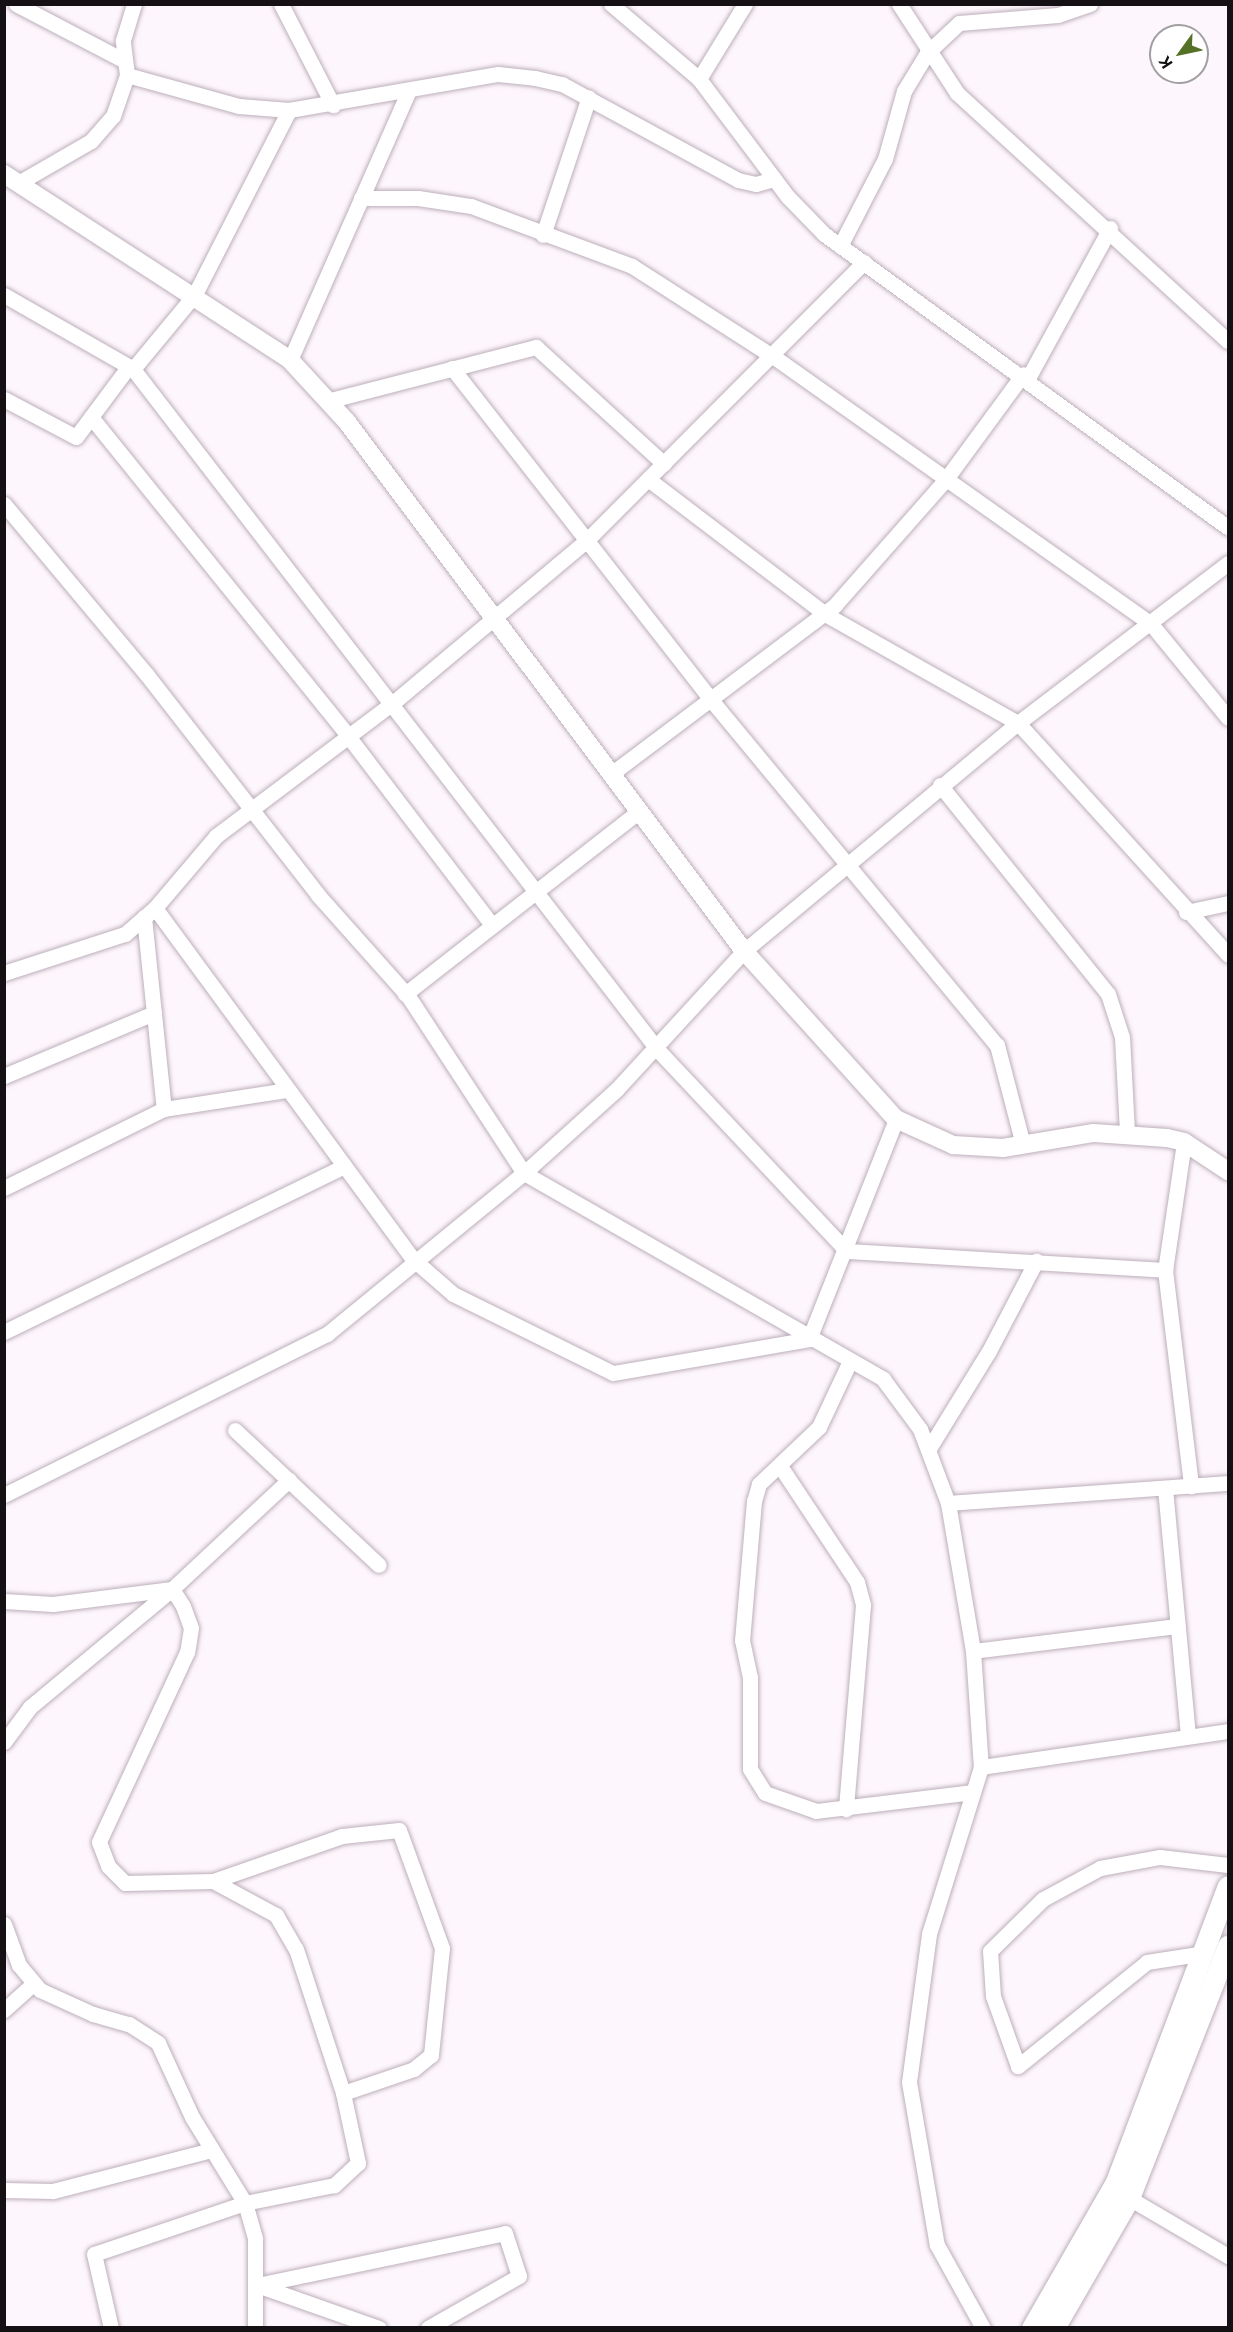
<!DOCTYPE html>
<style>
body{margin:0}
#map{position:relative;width:1233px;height:2332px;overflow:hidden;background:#fef6fd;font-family:"Open Sans",sans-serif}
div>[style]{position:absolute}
.roads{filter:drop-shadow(0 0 2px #bcafba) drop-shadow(0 0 2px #bcafba)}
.minor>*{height:15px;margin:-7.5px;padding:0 7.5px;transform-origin:7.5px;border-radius:7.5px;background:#fff}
.tertiary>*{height:18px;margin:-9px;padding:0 9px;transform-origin:9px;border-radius:9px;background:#fff}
.secondary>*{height:21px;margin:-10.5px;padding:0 10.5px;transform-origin:10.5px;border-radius:10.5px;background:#fff}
span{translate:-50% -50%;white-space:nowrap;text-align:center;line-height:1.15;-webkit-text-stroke:4.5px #fff;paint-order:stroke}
.frame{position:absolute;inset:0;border:6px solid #141014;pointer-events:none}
.north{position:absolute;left:1149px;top:24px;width:60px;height:60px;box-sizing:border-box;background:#fff;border:2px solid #a19fa1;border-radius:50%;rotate:237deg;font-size:16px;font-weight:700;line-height:24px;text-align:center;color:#141014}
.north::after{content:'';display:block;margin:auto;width:21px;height:27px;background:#557125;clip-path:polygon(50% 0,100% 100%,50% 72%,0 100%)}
</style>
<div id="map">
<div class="roads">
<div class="minor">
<div style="left:16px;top:4px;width:121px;rotate:27.6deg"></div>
<div style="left:281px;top:4px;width:114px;rotate:62.8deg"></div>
<div style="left:611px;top:4px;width:116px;rotate:40.4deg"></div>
<div style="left:699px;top:79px;width:148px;rotate:53deg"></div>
<div style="left:788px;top:197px;width:52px;rotate:45.8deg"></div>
<div style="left:824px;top:234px;width:499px;rotate:36deg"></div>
<div style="left:899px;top:4px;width:106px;rotate:56.9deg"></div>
<div style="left:957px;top:93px;width:367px;rotate:42.5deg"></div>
<div style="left:127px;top:75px;width:116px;rotate:15.5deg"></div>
<div style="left:239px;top:106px;width:50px;rotate:4.6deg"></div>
<div style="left:289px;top:110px;width:212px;rotate:-9.8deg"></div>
<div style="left:498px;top:74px;width:37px;rotate:6deg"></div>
<div style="left:535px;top:78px;width:28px;rotate:13deg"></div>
<div style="left:562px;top:84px;width:200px;rotate:28.6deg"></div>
<div style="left:738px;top:180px;width:18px;rotate:13deg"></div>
<div style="left:756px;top:184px;width:19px;rotate:-16deg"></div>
<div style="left:699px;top:79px;width:88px;rotate:-58.5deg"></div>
<div style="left:20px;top:182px;width:82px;rotate:-30deg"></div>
<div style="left:91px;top:141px;width:33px;rotate:-49deg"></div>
<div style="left:113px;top:116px;width:43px;rotate:-71.1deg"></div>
<div style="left:127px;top:75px;width:35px;rotate:-97deg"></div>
<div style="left:123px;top:40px;width:38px;rotate:-73deg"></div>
<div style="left:361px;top:198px;width:57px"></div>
<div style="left:418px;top:198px;width:54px;rotate:8.6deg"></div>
<div style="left:471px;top:206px;width:172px;rotate:20.4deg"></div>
<div style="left:632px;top:266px;width:169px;rotate:32.7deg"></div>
<div style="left:774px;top:357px;width:463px;rotate:35.3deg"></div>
<div style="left:1152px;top:625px;width:120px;rotate:50.7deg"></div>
<div style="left:543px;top:235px;width:145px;rotate:-71.6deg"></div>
<div style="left:840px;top:246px;width:98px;rotate:-62.7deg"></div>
<div style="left:885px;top:159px;width:71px;rotate:-74.4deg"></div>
<div style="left:904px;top:91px;width:44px;rotate:-58.8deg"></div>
<div style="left:927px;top:53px;width:44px;rotate:-43.2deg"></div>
<div style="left:959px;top:23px;width:99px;rotate:-4.6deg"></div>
<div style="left:1058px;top:15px;width:34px;rotate:-19deg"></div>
<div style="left:4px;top:295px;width:149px;rotate:29.8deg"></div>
<div style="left:133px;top:369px;width:858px;rotate:52.38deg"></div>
<div style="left:657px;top:1049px;width:277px;rotate:46.8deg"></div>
<div style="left:847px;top:1251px;width:319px;rotate:3.4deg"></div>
<div style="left:290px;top:360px;width:292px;rotate:-66.2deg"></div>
<div style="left:452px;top:368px;width:422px;rotate:52deg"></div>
<div style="left:712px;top:701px;width:447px;rotate:50.4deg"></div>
<div style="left:997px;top:1045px;width:103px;rotate:75.4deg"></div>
<div style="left:133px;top:369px;width:97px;rotate:-50.4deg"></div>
<div style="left:195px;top:294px;width:207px;rotate:-62.9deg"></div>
<div style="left:1028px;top:378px;width:171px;rotate:-61.3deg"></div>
<div style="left:4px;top:399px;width:81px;rotate:27.8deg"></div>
<div style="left:76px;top:437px;width:84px;rotate:-53.3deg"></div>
<div style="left:327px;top:401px;width:216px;rotate:-14.5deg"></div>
<div style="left:536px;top:347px;width:173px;rotate:42.4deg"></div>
<div style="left:91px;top:417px;width:410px;rotate:51.1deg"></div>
<div style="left:348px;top:736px;width:238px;rotate:52.7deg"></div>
<div style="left:648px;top:479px;width:223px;rotate:37.3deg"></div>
<div style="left:825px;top:614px;width:222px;rotate:29.5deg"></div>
<div style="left:1018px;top:723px;width:313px;rotate:47.8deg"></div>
<div style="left:4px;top:504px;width:223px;rotate:50.1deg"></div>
<div style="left:147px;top:675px;width:279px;rotate:52.1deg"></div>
<div style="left:318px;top:895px;width:135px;rotate:48.3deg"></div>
<div style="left:408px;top:996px;width:212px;rotate:56.8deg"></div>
<div style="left:524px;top:1173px;width:414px;rotate:29.8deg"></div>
<div style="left:883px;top:1379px;width:62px;rotate:53.5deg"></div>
<div style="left:920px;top:1429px;width:79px;rotate:69.3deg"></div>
<div style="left:948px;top:1503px;width:150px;rotate:80.4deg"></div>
<div style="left:973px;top:1651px;width:116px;rotate:86.1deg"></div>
<div style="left:981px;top:1767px;width:175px;rotate:107.3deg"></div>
<div style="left:929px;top:1934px;width:149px;rotate:97.7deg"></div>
<div style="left:909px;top:2082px;width:165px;rotate:80.3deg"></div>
<div style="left:937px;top:2245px;width:95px;rotate:61deg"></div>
<div style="left:611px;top:774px;width:281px;rotate:-37deg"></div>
<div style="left:835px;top:605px;width:168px;rotate:-48.6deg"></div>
<div style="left:946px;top:479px;width:130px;rotate:-53.7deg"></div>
<div style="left:940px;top:785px;width:268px;rotate:51.2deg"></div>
<div style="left:1108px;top:994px;width:45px;rotate:72deg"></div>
<div style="left:1122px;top:1037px;width:95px;rotate:87deg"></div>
<div style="left:155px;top:908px;width:437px;rotate:53.7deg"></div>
<div style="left:414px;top:1260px;width:52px;rotate:41.1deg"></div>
<div style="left:453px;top:1294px;width:178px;rotate:26.3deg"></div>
<div style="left:613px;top:1373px;width:199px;rotate:-9.8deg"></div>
<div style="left:809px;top:1339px;width:237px;rotate:-68.4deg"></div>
<div style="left:1186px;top:912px;width:43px;rotate:-12.1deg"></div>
<div style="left:144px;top:917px;width:193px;rotate:84.1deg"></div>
<div style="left:4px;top:973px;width:127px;rotate:-17.9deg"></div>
<div style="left:125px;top:934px;width:40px;rotate:-41deg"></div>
<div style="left:155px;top:908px;width:94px;rotate:-49.7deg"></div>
<div style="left:216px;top:836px;width:223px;rotate:-37deg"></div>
<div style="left:394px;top:702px;width:253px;rotate:-40deg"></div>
<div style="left:588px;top:539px;width:391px;rotate:-45.1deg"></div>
<div style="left:405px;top:994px;width:297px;rotate:-38deg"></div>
<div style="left:4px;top:1076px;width:163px;rotate:-22.8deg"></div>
<div style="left:1184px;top:1142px;width:129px;rotate:98.4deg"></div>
<div style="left:1165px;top:1270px;width:218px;rotate:83.1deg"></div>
<div style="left:4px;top:1188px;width:178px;rotate:-26.3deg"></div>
<div style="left:164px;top:1109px;width:124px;rotate:-8.8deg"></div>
<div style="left:4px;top:1332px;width:378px;rotate:-26deg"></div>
<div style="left:850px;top:1361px;width:73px;rotate:115.2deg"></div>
<div style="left:819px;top:1427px;width:83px;rotate:136.5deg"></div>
<div style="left:759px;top:1484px;width:18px;rotate:106deg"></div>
<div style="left:754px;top:1501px;width:140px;rotate:94.9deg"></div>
<div style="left:742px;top:1640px;width:38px;rotate:78deg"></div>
<div style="left:750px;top:1677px;width:92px;rotate:90deg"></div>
<div style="left:750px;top:1769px;width:28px;rotate:58deg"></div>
<div style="left:765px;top:1793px;width:54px;rotate:19.4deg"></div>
<div style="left:816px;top:1811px;width:157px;rotate:-6.9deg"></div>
<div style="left:235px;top:1430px;width:197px;rotate:43.2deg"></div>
<div style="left:928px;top:1450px;width:116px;rotate:-58.4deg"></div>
<div style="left:989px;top:1351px;width:102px;rotate:-62.4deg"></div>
<div style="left:780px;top:1466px;width:139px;rotate:56.4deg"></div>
<div style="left:857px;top:1582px;width:24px;rotate:75deg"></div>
<div style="left:863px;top:1605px;width:205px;rotate:94.8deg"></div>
<div style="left:1165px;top:1488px;width:248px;rotate:84.7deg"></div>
<div style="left:4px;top:1495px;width:361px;rotate:-26.5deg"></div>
<div style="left:327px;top:1334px;width:254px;rotate:-39.3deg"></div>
<div style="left:524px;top:1173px;width:124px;rotate:-42.1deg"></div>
<div style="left:616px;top:1090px;width:189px;rotate:-47.4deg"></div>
<div style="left:744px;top:951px;width:356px;rotate:-39.8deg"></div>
<div style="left:1018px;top:723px;width:264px;rotate:-37.3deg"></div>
<div style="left:948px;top:1503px;width:281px;rotate:-4.1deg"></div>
<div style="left:4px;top:1601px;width:49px;rotate:3.5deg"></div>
<div style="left:53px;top:1604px;width:120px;rotate:-7.2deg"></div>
<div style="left:172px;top:1589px;width:20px;rotate:57deg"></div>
<div style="left:183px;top:1606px;width:23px;rotate:70deg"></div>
<div style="left:191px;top:1628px;width:24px;rotate:99deg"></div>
<div style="left:187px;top:1652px;width:209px;rotate:114.9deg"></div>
<div style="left:99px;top:1842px;width:26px;rotate:69deg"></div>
<div style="left:108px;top:1866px;width:24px;rotate:45deg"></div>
<div style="left:125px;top:1883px;width:88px;rotate:-1.3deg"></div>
<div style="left:213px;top:1881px;width:72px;rotate:28.4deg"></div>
<div style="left:276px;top:1915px;width:39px;rotate:60deg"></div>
<div style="left:296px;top:1949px;width:151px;rotate:71.9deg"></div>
<div style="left:343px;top:2093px;width:72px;rotate:77.9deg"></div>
<div style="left:358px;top:2163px;width:33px;rotate:137deg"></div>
<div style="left:334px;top:2185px;width:91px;rotate:168.6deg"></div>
<div style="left:245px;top:2203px;width:159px;rotate:161.3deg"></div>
<div style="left:94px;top:2254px;width:76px;rotate:77.1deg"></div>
<div style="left:973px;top:1651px;width:206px;rotate:-7deg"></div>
<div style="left:4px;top:1742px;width:44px;rotate:-53.4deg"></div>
<div style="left:30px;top:1707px;width:185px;rotate:-39.7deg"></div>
<div style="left:172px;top:1589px;width:160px;rotate:-43deg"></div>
<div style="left:981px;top:1767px;width:250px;rotate:-8.3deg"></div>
<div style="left:213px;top:1881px;width:137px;rotate:-19.2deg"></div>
<div style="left:342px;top:1836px;width:57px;rotate:-6deg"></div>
<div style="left:399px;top:1830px;width:126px;rotate:70deg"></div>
<div style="left:442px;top:1948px;width:108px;rotate:95.9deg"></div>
<div style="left:431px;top:2055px;width:22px;rotate:141deg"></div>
<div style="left:414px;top:2069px;width:75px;rotate:161.3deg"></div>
<div style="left:4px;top:1924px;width:44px;rotate:69.9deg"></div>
<div style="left:19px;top:1965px;width:33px;rotate:50deg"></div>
<div style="left:40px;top:1990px;width:58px;rotate:24.4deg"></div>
<div style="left:93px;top:2014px;width:37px;rotate:16deg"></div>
<div style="left:129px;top:2024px;width:35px;rotate:33deg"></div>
<div style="left:158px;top:2043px;width:81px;rotate:65.3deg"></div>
<div style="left:192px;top:2117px;width:101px;rotate:58.4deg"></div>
<div style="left:245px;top:2203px;width:37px;rotate:74deg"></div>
<div style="left:255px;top:2239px;width:89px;rotate:90deg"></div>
<div style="left:1205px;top:1953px;width:59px;rotate:171.2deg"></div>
<div style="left:1147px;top:1962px;width:166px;rotate:141.1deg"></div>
<div style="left:1018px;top:2066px;width:74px;rotate:-109.7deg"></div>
<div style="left:993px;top:1996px;width:45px;rotate:-93.8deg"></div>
<div style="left:990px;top:1951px;width:74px;rotate:-44.5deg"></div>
<div style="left:1043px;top:1899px;width:65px;rotate:-28.5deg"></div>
<div style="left:1100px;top:1868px;width:61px;rotate:-10.4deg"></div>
<div style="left:1160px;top:1857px;width:68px;rotate:6.7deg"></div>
<div style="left:4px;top:2010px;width:40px;rotate:-42deg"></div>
<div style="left:4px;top:2190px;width:49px;rotate:1.2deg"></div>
<div style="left:53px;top:2191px;width:164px;rotate:-14.5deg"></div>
<div style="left:1129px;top:2198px;width:115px;rotate:30.4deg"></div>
<div style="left:379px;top:2328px;width:129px;rotate:-160.6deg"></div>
<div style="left:257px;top:2285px;width:253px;rotate:-11.8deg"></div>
<div style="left:505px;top:2233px;width:45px;rotate:72deg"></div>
<div style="left:519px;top:2276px;width:105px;rotate:150.3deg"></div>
</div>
<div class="tertiary">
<div style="left:4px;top:174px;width:341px;rotate:33deg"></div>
<div style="left:290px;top:360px;width:84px;rotate:47.4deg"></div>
<div style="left:347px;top:422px;width:661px;rotate:53.11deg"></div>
<div style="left:744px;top:951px;width:227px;rotate:47.9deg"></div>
<div style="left:896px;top:1119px;width:63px;rotate:24.5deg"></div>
<div style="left:953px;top:1145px;width:50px;rotate:3.4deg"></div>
<div style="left:1003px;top:1148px;width:92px;rotate:-9.4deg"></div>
<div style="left:1094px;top:1133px;width:73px;rotate:3.9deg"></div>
<div style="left:1167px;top:1138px;width:17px;rotate:13deg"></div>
<div style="left:1184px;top:1142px;width:53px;rotate:33.4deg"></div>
</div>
<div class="secondary">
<div style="left:1032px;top:2328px;width:168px;rotate:-60.1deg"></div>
<div style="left:1116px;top:2182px;width:316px;rotate:-69.3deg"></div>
<div style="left:1054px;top:2328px;width:150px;rotate:-60deg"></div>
<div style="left:1129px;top:2198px;width:271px;rotate:-68.6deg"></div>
</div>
</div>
<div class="frame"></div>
<div class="north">K</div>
</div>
